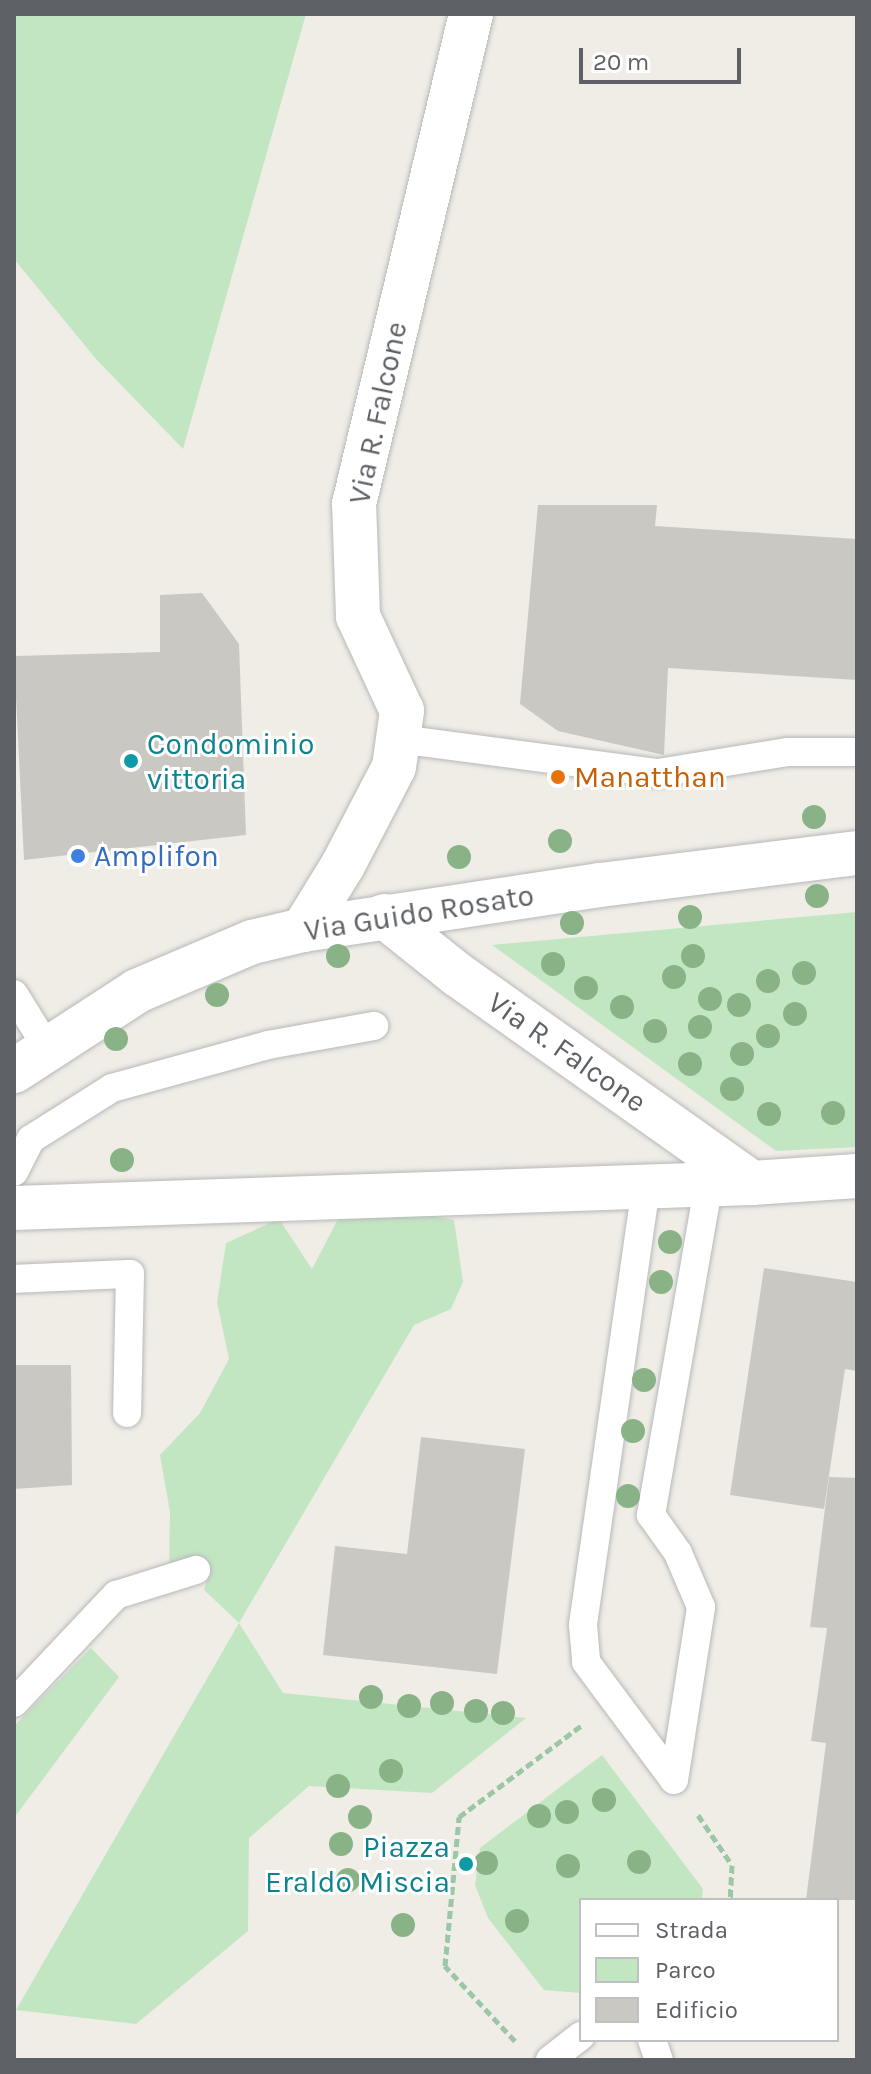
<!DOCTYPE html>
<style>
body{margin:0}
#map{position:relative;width:871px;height:2074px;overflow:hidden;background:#efede5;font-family:Karla,sans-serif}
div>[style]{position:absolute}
.green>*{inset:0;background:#c3e6c2}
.building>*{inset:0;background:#cac8c3}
.path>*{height:5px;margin-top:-2.5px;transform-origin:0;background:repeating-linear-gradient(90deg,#9cc7a7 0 8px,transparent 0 12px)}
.roads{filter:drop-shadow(0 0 2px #b6b8bc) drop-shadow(0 0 2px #b6b8bc)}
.service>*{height:28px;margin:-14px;padding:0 14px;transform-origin:14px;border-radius:14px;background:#fff}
.minor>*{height:44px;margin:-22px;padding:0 22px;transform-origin:22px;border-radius:22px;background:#fff}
.tertiary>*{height:44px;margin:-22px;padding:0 22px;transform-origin:22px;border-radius:22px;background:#fff}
.trees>*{width:24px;height:24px;margin:-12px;border-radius:50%;background:#89b386}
.dots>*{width:22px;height:22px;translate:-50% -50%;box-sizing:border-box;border:4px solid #fff;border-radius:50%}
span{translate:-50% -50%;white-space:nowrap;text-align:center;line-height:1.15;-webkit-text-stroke:6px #fff;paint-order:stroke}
.street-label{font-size:30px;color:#5d6166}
.culture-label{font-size:30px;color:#0d838f}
.left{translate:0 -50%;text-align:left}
.right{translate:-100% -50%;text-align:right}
.food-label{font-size:30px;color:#c56008}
.shop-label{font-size:30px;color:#366cbe}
.frame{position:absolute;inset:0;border:16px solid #5d6166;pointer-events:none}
.legend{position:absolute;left:579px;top:1898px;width:260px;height:144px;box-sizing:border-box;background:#fff;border:2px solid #bec0c2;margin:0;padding:10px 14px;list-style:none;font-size:24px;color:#5d6166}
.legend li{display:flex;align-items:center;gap:16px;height:40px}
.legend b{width:40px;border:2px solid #bec0c2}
.scale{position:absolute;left:579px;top:48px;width:162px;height:36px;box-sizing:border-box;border:4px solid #5d6166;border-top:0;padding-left:10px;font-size:24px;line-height:28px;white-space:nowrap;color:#5d6166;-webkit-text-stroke:6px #fff;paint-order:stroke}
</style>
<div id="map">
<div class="green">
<div style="clip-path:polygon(14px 14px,306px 14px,183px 449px,96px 359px,14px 259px)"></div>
<div style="clip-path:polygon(857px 912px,857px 1147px,776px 1151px,492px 945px)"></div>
<div style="clip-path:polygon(395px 1208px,454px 1220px,463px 1282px,451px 1309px,414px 1325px,239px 1623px,283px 1693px,526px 1718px,432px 1793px,309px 1786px,249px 1838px,248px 1931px,136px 2024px,16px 2010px,239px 1623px,204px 1590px,207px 1579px,169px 1570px,170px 1512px,160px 1455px,200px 1413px,229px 1359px,217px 1302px,226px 1243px,279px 1219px,312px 1269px,338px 1219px)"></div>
<div style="clip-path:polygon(91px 1648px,119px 1677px,14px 1818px,14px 1726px)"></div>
<div style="clip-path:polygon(602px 1755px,703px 1889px,702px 1900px,581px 1900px,581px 1993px,544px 1990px,488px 1918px,475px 1885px,480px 1848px)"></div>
</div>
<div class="building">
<div style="clip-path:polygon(538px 505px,657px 505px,655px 526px,857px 539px,857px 680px,668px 668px,664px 755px,558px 731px,520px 704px)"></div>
<div style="clip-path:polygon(202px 593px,239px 644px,246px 835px,24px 860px,14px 656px,160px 652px,160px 595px)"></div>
<div style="clip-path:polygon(764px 1268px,857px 1282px,857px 1371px,845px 1369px,824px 1509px,730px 1495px)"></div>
<div style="clip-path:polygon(14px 1365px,71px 1365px,72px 1485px,14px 1489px)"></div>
<div style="clip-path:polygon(421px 1437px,525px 1449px,497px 1674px,323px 1655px,335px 1546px,407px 1554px)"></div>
<div style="clip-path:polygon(829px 1477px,857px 1478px,857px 1900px,806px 1900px,826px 1743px,811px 1741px,827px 1628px,810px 1627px)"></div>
</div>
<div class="path">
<div style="left:698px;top:1815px;width:60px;rotate:55.8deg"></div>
<div style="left:732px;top:1865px;width:35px;rotate:93deg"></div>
<div style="left:515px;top:2041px;width:103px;rotate:-133deg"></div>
<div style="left:445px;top:1966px;width:150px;rotate:-84.6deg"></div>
<div style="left:459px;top:1817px;width:154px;rotate:-36.8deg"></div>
</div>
<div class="roads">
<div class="service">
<div style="left:399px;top:739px;width:261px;rotate:7.5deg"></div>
<div style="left:658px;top:773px;width:132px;rotate:-9.2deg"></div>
<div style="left:788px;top:752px;width:69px"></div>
<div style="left:14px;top:994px;width:65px;rotate:58.3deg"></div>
<div style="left:14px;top:1172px;width:37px;rotate:-63deg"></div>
<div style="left:31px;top:1139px;width:96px;rotate:-32.2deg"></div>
<div style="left:112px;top:1088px;width:162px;rotate:-15.4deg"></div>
<div style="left:268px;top:1045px;width:108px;rotate:-10.2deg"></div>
<div style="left:646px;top:1187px;width:443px;rotate:98.2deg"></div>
<div style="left:583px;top:1625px;width:37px;rotate:85deg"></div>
<div style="left:586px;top:1662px;width:147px;rotate:53.3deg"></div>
<div style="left:674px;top:1780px;width:175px;rotate:-81.1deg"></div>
<div style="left:701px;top:1607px;width:59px;rotate:-113.1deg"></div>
<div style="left:678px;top:1553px;width:47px;rotate:-125.4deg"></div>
<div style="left:651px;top:1515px;width:336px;rotate:-80.1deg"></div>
<div style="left:14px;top:1279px;width:116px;rotate:-2.5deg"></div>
<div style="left:130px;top:1274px;width:139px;rotate:91.2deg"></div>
<div style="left:14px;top:1703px;width:149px;rotate:-46.6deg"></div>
<div style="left:116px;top:1595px;width:84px;rotate:-17.4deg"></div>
<div style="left:652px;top:2040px;width:21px;rotate:71deg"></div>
<div style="left:550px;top:2060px;width:39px;rotate:-38deg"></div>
</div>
<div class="minor">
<div style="left:384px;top:916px;width:95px;rotate:38.6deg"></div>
<div style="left:458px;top:975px;width:360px;rotate:35.3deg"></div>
<div style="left:303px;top:930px;width:76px;rotate:-58.4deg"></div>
<div style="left:343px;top:865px;width:110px;rotate:-62.5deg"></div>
<div style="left:394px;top:767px;width:57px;rotate:-81.9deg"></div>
<div style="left:402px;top:711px;width:105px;rotate:-114.9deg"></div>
<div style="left:358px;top:616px;width:112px;rotate:-92deg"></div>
<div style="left:354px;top:504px;width:504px;rotate:-76.57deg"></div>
</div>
<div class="tertiary">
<div style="left:14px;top:1071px;width:147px;rotate:-33deg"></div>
<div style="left:137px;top:991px;width:125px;rotate:-23.1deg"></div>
<div style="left:252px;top:942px;width:52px;rotate:-13.2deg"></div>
<div style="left:303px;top:930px;width:300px;rotate:-8.6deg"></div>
<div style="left:600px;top:885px;width:259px;rotate:-7.1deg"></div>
<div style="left:14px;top:1208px;width:738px;rotate:-1.94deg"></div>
<div style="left:752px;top:1183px;width:105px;rotate:-3.8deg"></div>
</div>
</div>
<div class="trees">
<div style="left:814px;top:817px"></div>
<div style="left:560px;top:841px"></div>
<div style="left:459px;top:857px"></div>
<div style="left:817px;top:896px"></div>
<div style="left:690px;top:917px"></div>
<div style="left:572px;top:923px"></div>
<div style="left:338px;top:956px"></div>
<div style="left:693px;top:956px"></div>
<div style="left:553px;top:964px"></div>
<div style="left:804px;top:973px"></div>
<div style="left:674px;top:977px"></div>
<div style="left:768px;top:981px"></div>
<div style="left:586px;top:988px"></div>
<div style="left:217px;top:995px"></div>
<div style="left:710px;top:999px"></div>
<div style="left:739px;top:1005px"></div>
<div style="left:622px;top:1007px"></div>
<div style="left:795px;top:1014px"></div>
<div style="left:700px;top:1027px"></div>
<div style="left:655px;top:1031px"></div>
<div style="left:768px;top:1036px"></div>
<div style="left:116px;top:1039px"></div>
<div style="left:742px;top:1054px"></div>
<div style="left:690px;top:1064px"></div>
<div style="left:732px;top:1089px"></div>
<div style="left:833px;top:1113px"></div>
<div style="left:769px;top:1114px"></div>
<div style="left:122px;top:1160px"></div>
<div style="left:670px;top:1242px"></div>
<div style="left:661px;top:1282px"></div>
<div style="left:644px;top:1380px"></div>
<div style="left:633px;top:1431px"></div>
<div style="left:628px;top:1496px"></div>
<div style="left:371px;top:1697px"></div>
<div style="left:442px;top:1703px"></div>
<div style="left:409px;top:1706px"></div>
<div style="left:476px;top:1711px"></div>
<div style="left:503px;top:1713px"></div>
<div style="left:391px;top:1771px"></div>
<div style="left:338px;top:1786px"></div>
<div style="left:604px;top:1800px"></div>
<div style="left:567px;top:1812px"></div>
<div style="left:539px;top:1816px"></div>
<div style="left:360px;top:1817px"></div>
<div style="left:341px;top:1844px"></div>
<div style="left:639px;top:1862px"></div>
<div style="left:486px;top:1863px"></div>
<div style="left:568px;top:1866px"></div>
<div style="left:348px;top:1880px"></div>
<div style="left:517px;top:1921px"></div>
<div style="left:403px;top:1925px"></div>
</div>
<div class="dots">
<div style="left:131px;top:761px;background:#0f9aa8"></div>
<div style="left:558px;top:777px;background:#e8710a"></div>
<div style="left:78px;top:856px;background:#3f7fe0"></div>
<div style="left:466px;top:1864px;background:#0f9aa8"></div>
</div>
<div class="street-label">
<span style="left:378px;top:413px;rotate:-78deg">Via R. Falcone</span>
<span style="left:419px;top:913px;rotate:-9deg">Via Guido Rosato</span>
<span style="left:567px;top:1052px;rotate:35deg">Via R. Falcone</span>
</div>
<div class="culture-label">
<span class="left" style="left:147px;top:761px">Condominio<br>vittoria</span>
<span class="right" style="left:450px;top:1864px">Piazza<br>Eraldo Miscia</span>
</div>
<div class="food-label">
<span class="left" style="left:574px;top:777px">Manatthan</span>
</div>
<div class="shop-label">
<span class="left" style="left:94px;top:856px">Amplifon</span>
</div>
<div class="frame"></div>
<ul class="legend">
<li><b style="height:10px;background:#fff"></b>Strada</li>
<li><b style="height:22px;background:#c3e6c2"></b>Parco</li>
<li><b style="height:22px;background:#cac8c3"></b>Edificio</li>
</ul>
<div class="scale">20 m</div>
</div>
